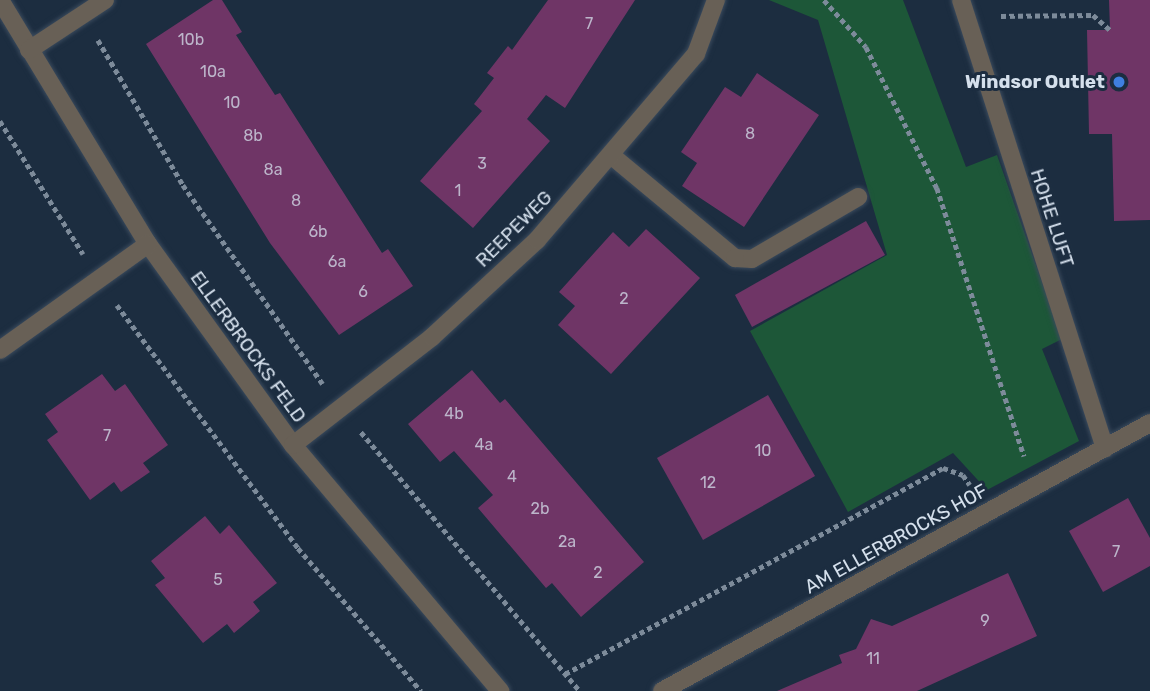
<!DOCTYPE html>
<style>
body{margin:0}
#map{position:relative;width:1150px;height:691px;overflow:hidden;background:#1c2d40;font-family:Rubik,sans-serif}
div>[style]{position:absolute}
.green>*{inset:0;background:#1d5738}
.building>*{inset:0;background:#6f3566}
.path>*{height:4.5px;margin-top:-2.25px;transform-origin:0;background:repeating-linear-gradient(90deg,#7d8b9a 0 5px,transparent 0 8.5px)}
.roads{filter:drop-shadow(0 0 2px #3a4a5c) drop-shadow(0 0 2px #3a4a5c)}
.service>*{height:18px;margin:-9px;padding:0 9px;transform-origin:9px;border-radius:9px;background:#686056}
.minor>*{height:18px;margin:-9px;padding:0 9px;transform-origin:9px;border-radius:9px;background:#686056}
.dots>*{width:19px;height:19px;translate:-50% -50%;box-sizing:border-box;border:4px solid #1c2d40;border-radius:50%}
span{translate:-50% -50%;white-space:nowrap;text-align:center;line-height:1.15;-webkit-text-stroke:6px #1c2d40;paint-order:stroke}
.number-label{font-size:16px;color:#bcb5ca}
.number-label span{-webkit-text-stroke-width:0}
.poi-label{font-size:19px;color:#d5e0ec;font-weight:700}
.right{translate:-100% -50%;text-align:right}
.street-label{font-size:19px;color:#d5e0ec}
</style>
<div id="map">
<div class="green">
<div style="clip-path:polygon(769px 0,903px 0,966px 167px,997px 155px,1062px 339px,1042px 349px,1079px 441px,987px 490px,953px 453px,848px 512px,750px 331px,887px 255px,818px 20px)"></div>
</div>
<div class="building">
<div style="clip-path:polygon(213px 0,222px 0,242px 32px,236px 35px,275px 95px,280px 93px,382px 253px,388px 249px,413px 286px,339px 335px,270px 243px,146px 44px)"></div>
<div style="clip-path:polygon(548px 0,635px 0,565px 108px,546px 95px,527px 119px,550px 141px,473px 228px,420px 181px,482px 111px,474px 104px,494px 78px,487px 73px,508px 46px,512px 50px)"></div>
<div style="clip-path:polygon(1109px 0,1150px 0,1150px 220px,1114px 221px,1112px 134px,1089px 134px,1087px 30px,1110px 30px)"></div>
<div style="clip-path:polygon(757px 73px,819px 115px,744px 227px,682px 186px,697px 163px,681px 152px,725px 87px,741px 97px)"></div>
<div style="clip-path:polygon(866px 221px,885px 255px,752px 327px,735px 295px)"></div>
<div style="clip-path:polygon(646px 229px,700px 278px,611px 374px,558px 325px,575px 306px,559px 292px,613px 232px,629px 247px)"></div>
<div style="clip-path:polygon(472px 370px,500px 403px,505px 399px,644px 562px,581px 617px,552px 583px,546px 588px,478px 508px,493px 495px,454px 451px,440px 462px,408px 424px)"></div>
<div style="clip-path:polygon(102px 374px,115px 391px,125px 384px,168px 445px,143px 463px,150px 472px,121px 492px,114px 482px,90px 500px,47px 440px,58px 432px,45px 414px)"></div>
<div style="clip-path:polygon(768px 395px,815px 476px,703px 540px,657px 458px)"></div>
<div style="clip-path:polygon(1128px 498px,1150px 538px,1150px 566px,1103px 592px,1069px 531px)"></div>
<div style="clip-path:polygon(205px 516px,220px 534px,229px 525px,277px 583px,253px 602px,260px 611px,234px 633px,227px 624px,203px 643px,155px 585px,165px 578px,151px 561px)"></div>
<div style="clip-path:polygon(1008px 573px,1037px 636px,917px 691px,777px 691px,842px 663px,839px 655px,856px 649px,871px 619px,892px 626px)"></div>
</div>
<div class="path">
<div style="left:824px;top:0;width:63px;rotate:48.2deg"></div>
<div style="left:866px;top:47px;width:158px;rotate:63.3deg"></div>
<div style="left:937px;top:188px;width:282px;rotate:72deg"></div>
<div style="left:1001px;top:16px;width:92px;rotate:-0.6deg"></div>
<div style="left:1093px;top:15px;width:23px;rotate:41deg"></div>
<div style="left:98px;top:40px;width:168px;rotate:59.6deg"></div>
<div style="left:183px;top:185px;width:243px;rotate:54.9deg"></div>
<div style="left:0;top:121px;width:157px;rotate:58deg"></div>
<div style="left:117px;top:305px;width:303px;rotate:53.3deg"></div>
<div style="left:298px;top:548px;width:189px;rotate:49.3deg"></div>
<div style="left:361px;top:432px;width:339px;rotate:49.8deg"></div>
<div style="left:565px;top:674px;width:430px;rotate:-28.6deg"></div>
<div style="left:943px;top:468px;width:21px;rotate:19deg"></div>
<div style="left:963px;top:475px;width:12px;rotate:55deg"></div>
</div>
<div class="roads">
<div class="service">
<div style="left:612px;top:156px;width:160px;rotate:39.7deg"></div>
<div style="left:735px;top:258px;width:17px;rotate:3deg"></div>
<div style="left:752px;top:259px;width:123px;rotate:-30.3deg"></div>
</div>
<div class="minor">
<div style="left:0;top:0;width:285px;rotate:58.8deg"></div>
<div style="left:148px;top:244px;width:248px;rotate:54.2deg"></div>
<div style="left:293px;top:445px;width:322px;rotate:49.9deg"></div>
<div style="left:961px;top:0;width:471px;rotate:72.2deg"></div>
<div style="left:29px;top:50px;width:91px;rotate:-33.3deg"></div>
<div style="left:0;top:350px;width:182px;rotate:-35.6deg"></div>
<div style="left:293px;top:445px;width:176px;rotate:-37.8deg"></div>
<div style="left:432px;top:337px;width:143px;rotate:-42.7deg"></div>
<div style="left:537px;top:240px;width:245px;rotate:-49.5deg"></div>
<div style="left:696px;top:54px;width:58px;rotate:-69.7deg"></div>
<div style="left:662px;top:691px;width:557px;rotate:-28.77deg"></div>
</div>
</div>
<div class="dots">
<div style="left:1119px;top:82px;background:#3f7fe0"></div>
</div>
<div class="number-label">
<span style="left:589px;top:24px">7</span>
<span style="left:191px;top:40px">10b</span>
<span style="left:213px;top:72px">10a</span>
<span style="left:232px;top:103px">10</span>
<span style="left:750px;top:134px">8</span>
<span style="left:253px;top:136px">8b</span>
<span style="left:482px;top:164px">3</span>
<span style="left:273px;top:170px">8a</span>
<span style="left:458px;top:191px">1</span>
<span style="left:296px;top:201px">8</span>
<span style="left:318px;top:232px">6b</span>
<span style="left:337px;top:262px">6a</span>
<span style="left:363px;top:292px">6</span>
<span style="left:624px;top:299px">2</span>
<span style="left:454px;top:414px">4b</span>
<span style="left:107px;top:436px">7</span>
<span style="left:484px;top:445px">4a</span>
<span style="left:763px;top:451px">10</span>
<span style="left:512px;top:477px">4</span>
<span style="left:708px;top:483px">12</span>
<span style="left:540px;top:509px">2b</span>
<span style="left:567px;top:542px">2a</span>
<span style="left:1116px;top:552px">7</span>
<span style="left:598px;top:573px">2</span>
<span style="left:218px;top:580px">5</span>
<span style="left:985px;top:621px">9</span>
<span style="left:873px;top:659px">11</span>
</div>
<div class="poi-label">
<span class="right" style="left:1105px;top:82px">Windsor Outlet</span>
</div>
<div class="street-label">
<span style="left:1052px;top:218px;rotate:72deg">HOHE LUFT</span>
<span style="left:514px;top:229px;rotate:-45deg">REEPEWEG</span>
<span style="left:248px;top:347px;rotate:54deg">ELLERBROCKS FELD</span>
<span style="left:896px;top:539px;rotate:-29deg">AM ELLERBROCKS HOF</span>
</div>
</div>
